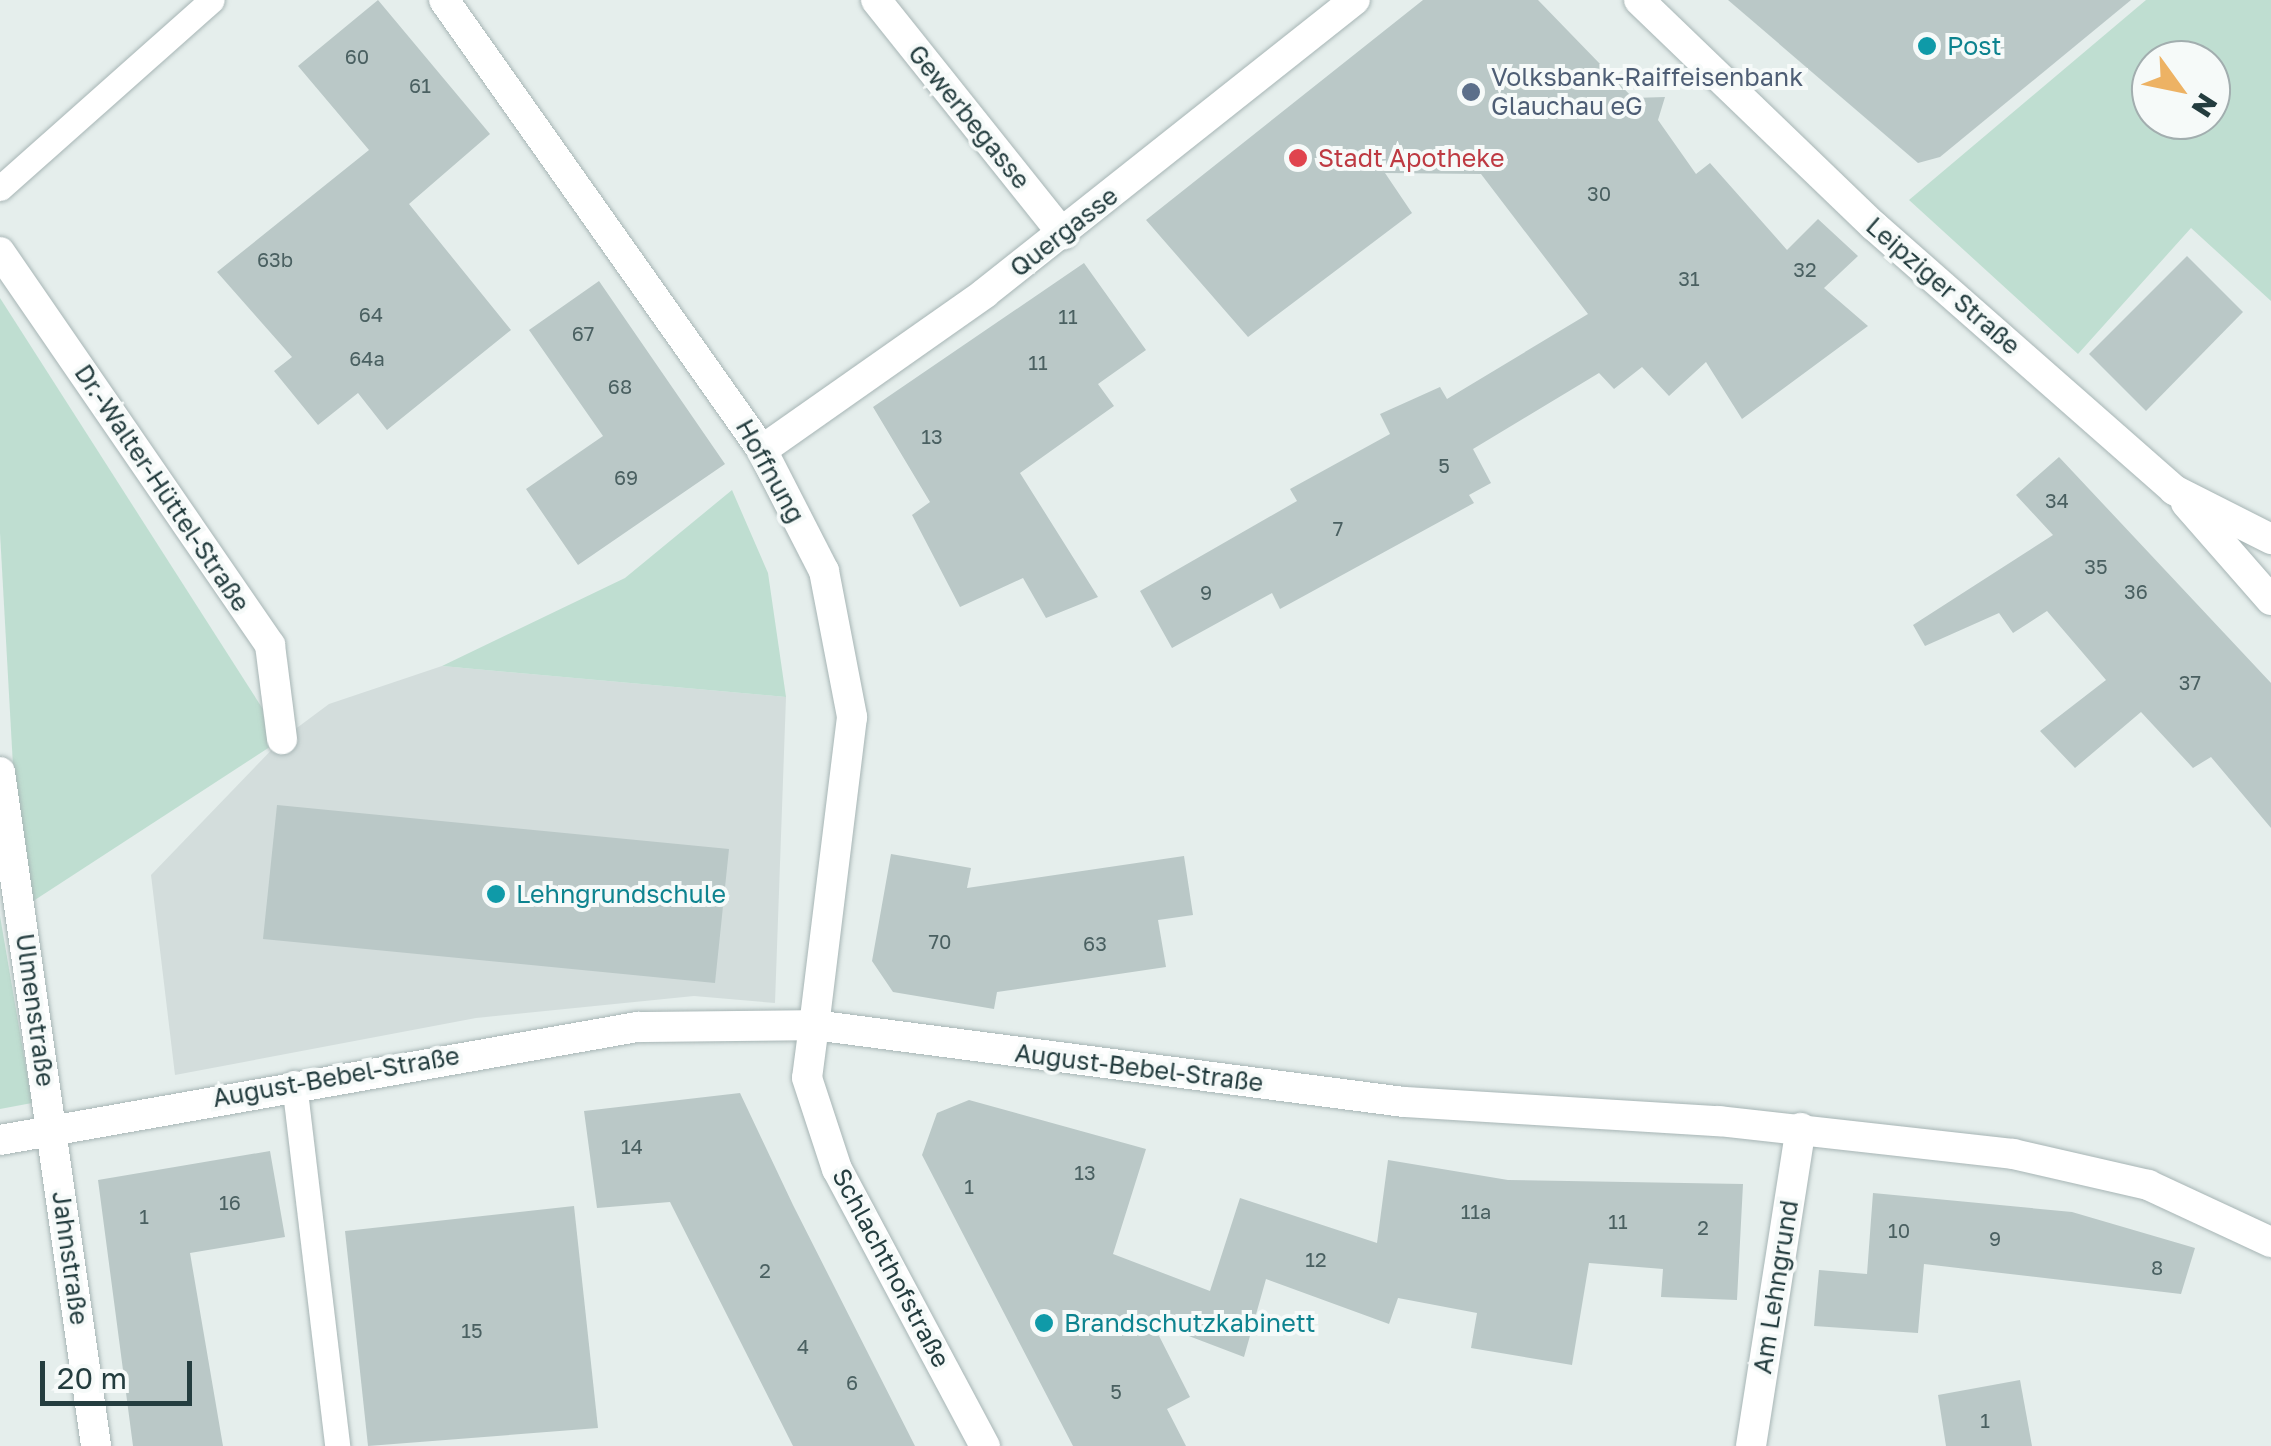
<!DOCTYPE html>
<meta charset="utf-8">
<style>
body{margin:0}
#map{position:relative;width:2271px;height:1446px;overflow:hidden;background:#e5eeec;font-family:"Golos Text",sans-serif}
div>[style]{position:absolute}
.built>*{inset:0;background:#d3dddc}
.green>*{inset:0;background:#bfded1}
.building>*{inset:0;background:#bac8c7}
.roads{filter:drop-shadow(0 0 2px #a7b5b5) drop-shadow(0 0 2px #a7b5b5)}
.lane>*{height:25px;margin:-12.5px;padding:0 12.5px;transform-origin:12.5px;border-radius:12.5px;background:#fff}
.street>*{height:30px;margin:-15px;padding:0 15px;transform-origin:15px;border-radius:15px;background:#fff}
.secondary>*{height:30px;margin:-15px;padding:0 15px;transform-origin:15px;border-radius:15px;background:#fff}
.dots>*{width:28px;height:28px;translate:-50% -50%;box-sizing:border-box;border:5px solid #f6faf9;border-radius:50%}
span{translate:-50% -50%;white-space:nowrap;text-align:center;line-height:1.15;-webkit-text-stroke:8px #f6faf9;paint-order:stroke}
.number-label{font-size:20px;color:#4a6061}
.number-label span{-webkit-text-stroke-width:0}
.culture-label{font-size:25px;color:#0d838f}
.left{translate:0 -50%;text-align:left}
.service-label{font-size:25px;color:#4e5e75}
.street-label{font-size:25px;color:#243d3f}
.health-label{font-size:25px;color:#be3a42}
.north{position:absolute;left:2131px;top:40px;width:100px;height:100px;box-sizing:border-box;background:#f6faf9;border:2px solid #a2aeaf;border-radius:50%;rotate:123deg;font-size:28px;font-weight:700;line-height:40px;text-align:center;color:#243d3f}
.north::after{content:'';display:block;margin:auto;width:35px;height:45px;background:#edb264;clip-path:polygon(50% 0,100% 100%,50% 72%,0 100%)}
.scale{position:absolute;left:40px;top:1361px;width:152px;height:45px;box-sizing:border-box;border:5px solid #243d3f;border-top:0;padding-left:12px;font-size:30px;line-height:35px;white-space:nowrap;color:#243d3f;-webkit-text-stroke:8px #f6faf9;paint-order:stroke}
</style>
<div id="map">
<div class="built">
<div style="clip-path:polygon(442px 666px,786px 697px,775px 1003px,694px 996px,476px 1018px,175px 1075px,151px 875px,282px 739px,329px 704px)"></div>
</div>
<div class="green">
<div style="clip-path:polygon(evenodd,2146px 0,2271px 0,2271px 301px,2191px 228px,2078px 354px,1909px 200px,2146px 0,2151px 60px,2211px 60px,2211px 120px,2151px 120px,2151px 60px)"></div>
<div style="clip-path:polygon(0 298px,282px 739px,21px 909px,0 533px)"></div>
<div style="clip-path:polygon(732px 490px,768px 573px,786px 697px,442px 666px,625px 578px)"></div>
<div style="clip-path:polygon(0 916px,32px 1103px,0 1109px)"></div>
</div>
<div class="building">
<div style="clip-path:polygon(378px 0,490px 134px,409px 204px,511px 330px,387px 430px,358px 393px,318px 425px,274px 371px,292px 357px,217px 272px,369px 150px,298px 66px)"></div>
<div style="clip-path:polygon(1423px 0,1538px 0,1633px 98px,1665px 97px,1658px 120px,1696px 174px,1710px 163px,1787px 250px,1818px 219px,1858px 256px,1824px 288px,1868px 326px,1742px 419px,1706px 362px,1669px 396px,1642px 367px,1614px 389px,1599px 373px,1473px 449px,1491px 483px,1469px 495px,1474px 503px,1280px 609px,1272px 593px,1172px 648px,1140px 591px,1297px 501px,1290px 489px,1390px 434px,1380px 414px,1440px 387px,1447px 399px,1588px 314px,1481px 174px,1385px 173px,1412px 213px,1248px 337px,1146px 220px)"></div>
<div style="clip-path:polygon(1728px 0,2131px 0,1940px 157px,1918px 163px)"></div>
<div style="clip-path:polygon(2187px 256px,2243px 312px,2146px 411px,2089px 354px)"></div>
<div style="clip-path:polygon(1084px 263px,1146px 350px,1098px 384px,1114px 406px,1020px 473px,1098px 597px,1046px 618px,1023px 578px,960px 607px,912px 515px,930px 502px,873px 407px)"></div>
<div style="clip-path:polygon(599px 281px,725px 464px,578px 565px,526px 489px,603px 436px,529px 330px)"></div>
<div style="clip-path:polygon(2059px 457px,2271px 683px,2271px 828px,2211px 757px,2193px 768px,2141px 712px,2075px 768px,2040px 731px,2106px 680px,2047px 611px,2013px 633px,1999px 613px,1925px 646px,1913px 625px,2053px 535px,2016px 495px)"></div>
<div style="clip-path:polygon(277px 805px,729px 849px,715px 983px,263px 939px)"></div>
<div style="clip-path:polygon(891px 854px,971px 868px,967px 888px,1184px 856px,1193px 915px,1158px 920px,1166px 967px,997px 992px,994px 1009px,893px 992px,872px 961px)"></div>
<div style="clip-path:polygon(740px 1093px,793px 1205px,915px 1446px,793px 1446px,670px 1202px,597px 1208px,584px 1111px)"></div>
<div style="clip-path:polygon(969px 1100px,1146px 1149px,1113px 1254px,1210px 1291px,1240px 1198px,1377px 1243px,1388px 1160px,1508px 1180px,1743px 1184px,1737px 1300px,1661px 1297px,1663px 1269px,1589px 1263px,1572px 1365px,1471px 1348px,1477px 1313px,1398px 1298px,1389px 1324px,1266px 1279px,1244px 1357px,1152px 1322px,1190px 1397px,1167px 1409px,1186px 1446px,1073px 1446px,922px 1155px,937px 1113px)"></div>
<div style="clip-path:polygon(270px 1151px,285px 1237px,190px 1253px,223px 1446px,133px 1446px,98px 1180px)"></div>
<div style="clip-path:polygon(1873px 1193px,2072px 1212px,2195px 1248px,2181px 1294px,1924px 1264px,1918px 1333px,1814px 1326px,1819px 1270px,1867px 1274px)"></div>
<div style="clip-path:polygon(574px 1206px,598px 1428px,368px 1446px,345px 1231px)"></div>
<div style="clip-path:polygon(2020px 1380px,2032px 1446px,1946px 1446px,1938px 1395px)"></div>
</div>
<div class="roads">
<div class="lane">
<div style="left:0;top:188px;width:283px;rotate:-41.6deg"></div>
<div style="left:294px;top:1083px;width:366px;rotate:83.2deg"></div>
</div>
<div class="street">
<div style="left:444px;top:0;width:551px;rotate:54.75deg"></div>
<div style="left:762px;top:450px;width:136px;rotate:62.9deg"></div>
<div style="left:824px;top:571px;width:149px;rotate:79.1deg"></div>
<div style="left:852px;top:717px;width:310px;rotate:97deg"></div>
<div style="left:876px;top:0;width:300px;rotate:51.4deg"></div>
<div style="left:1639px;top:0;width:326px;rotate:43.9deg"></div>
<div style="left:1874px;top:226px;width:400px;rotate:41.3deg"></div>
<div style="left:2174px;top:490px;width:109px;rotate:26.8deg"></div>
<div style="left:0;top:252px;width:477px;rotate:55.5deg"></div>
<div style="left:270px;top:645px;width:95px;rotate:82.7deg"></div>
<div style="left:762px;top:450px;width:273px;rotate:-35.1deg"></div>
<div style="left:985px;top:293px;width:472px;rotate:-38.4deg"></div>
<div style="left:2186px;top:503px;width:129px;rotate:48.8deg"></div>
<div style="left:0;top:772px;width:681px;rotate:81.89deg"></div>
<div style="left:1751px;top:1446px;width:322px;rotate:-81.1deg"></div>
</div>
<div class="secondary">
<div style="left:814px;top:1025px;width:53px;rotate:97.5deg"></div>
<div style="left:807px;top:1078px;width:96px;rotate:71.8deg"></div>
<div style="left:837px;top:1169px;width:314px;rotate:61.9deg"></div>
<div style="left:0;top:1140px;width:647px;rotate:-10.06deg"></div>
<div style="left:637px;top:1027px;width:177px;rotate:-0.6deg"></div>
<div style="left:814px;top:1025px;width:595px;rotate:7.44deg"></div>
<div style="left:1404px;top:1102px;width:316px;rotate:3.5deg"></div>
<div style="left:1719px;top:1121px;width:296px;rotate:6.4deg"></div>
<div style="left:2013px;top:1154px;width:139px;rotate:12.9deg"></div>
<div style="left:2148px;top:1185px;width:136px;rotate:24.9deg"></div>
</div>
</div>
<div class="dots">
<div style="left:1927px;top:46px;background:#0f9aa8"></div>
<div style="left:1471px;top:92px;background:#5c6f8a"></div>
<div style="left:1298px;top:158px;background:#e0444e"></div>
<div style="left:496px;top:894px;background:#0f9aa8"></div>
<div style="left:1044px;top:1323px;background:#0f9aa8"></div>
</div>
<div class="number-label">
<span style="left:357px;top:56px">60</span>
<span style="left:420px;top:85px">61</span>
<span style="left:1599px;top:193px">30</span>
<span style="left:275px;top:259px">63b</span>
<span style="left:1805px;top:269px">32</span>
<span style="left:1689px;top:278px">31</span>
<span style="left:371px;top:314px">64</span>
<span style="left:1068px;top:316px">11</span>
<span style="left:583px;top:333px">67</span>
<span style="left:367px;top:358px">64a</span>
<span style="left:1038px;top:362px">11</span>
<span style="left:620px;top:386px">68</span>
<span style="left:932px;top:436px">13</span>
<span style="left:1444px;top:465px">5</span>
<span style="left:626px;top:477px">69</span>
<span style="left:2057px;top:500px">34</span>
<span style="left:1338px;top:528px">7</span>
<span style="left:2096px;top:566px">35</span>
<span style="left:2136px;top:591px">36</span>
<span style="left:1206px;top:592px">9</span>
<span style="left:2190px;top:682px">37</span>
<span style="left:940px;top:941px">70</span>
<span style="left:1095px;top:943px">63</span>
<span style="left:632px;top:1146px">14</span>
<span style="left:1085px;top:1172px">13</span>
<span style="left:969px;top:1186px">1</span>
<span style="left:230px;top:1202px">16</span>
<span style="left:1476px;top:1211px">11a</span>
<span style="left:144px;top:1216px">1</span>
<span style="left:1618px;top:1221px">11</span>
<span style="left:1703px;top:1227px">2</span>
<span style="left:1899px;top:1230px">10</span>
<span style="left:1995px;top:1238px">9</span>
<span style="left:1316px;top:1259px">12</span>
<span style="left:2157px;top:1267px">8</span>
<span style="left:765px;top:1270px">2</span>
<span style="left:472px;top:1330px">15</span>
<span style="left:803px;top:1346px">4</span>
<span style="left:852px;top:1382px">6</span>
<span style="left:1116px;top:1391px">5</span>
<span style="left:1985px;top:1420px">1</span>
</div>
<div class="culture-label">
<span class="left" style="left:1947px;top:46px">Post</span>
<span class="left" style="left:516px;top:894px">Lehngrundschule</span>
<span class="left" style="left:1064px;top:1323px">Brandschutzkabinett</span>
</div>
<div class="service-label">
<span class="left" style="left:1491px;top:92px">Volksbank-Raiffeisenbank<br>Glauchau eG</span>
</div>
<div class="street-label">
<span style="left:969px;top:117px;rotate:51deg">Gewerbegasse</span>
<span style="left:1064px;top:232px;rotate:-38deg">Quergasse</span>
<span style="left:1943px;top:286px;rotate:41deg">Leipziger Straße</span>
<span style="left:770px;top:471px;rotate:61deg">Hoffnung</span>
<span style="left:162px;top:488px;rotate:56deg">Dr.-Walter-Hüttel-Straße</span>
<span style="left:35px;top:1010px;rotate:82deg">Ulmenstraße</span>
<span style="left:1139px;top:1068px;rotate:7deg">August-Bebel-Straße</span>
<span style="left:336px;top:1077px;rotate:-10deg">August-Bebel-Straße</span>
<span style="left:70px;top:1258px;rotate:82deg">Jahnstraße</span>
<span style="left:891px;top:1268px;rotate:62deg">Schlachthofstraße</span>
<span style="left:1776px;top:1287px;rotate:-81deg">Am Lehngrund</span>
</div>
<div class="health-label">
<span class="left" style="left:1318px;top:158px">Stadt Apotheke</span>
</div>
<div class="north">N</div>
<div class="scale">20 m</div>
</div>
